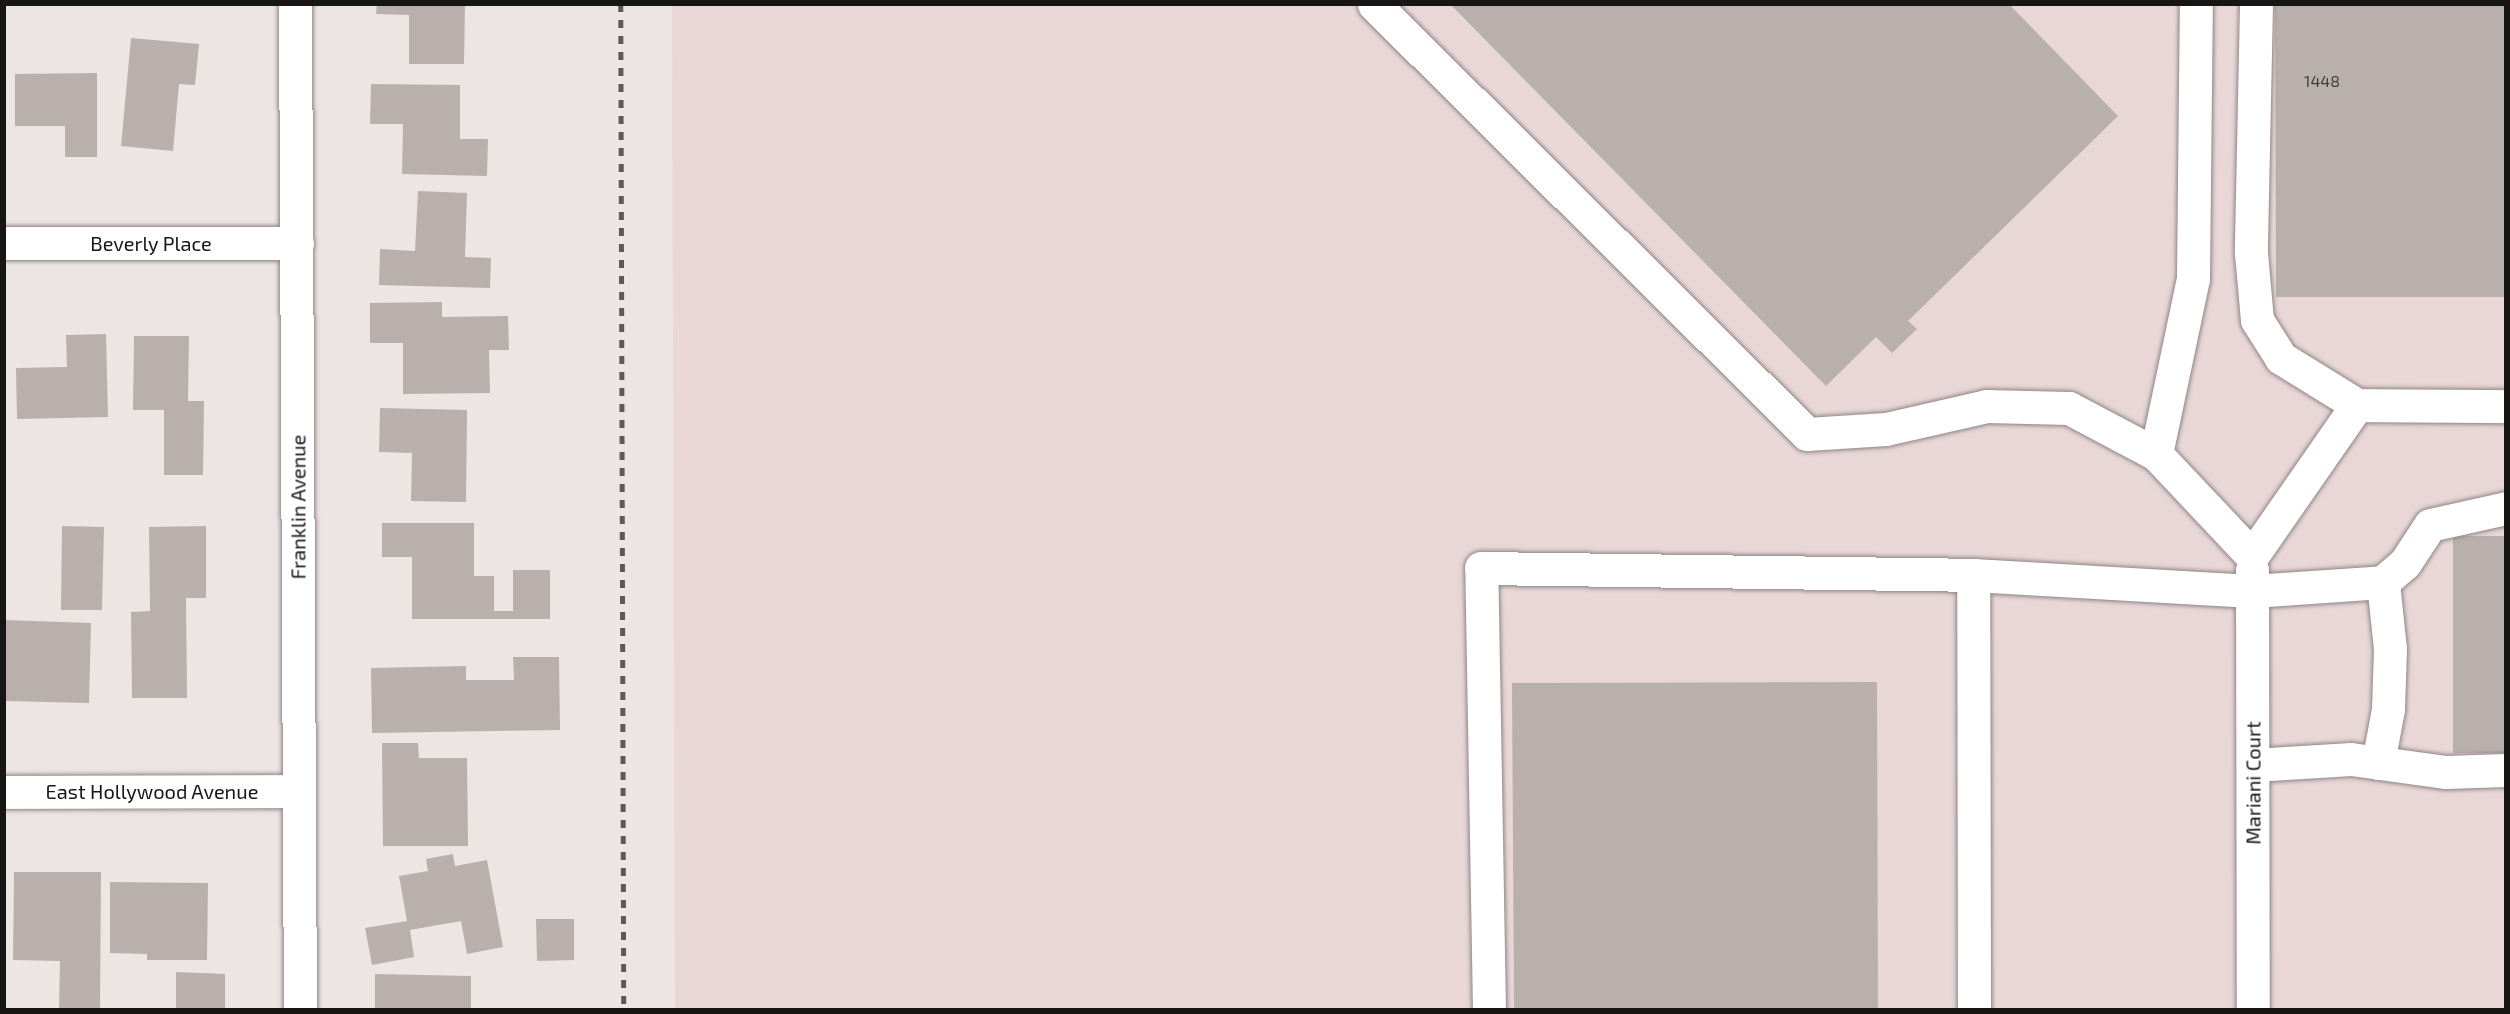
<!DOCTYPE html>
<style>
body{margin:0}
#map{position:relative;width:2510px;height:1014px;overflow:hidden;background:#ede4e4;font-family:"Exo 2",sans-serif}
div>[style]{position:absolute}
.built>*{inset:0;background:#e9d7d7}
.building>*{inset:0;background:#b9b0ad}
.roads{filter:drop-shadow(0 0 2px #8e8585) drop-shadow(0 0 2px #8e8585)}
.minor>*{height:33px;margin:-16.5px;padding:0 16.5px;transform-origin:16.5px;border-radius:16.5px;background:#fff}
.rail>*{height:4.5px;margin-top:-2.25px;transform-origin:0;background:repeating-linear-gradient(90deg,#5e5959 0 8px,transparent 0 16px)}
span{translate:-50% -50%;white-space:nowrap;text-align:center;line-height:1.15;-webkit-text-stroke:4.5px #fff;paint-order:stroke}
.number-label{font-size:16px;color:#403c3b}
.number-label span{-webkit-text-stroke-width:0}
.street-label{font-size:20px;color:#181515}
.frame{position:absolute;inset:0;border:6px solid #181515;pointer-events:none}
</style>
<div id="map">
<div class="built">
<div style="clip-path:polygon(672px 5px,2505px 5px,2505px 1009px,675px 1009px)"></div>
</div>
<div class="building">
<div style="clip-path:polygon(377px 4px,465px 4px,464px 64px,409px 64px,409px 15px,376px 14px)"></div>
<div style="clip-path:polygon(1450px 4px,2009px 4px,2118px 116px,1908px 321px,1917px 329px,1892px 353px,1876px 337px,1826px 386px)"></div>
<div style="clip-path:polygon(2275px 4px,2506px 4px,2506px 297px,2276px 297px)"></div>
<div style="clip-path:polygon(131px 38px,199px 44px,195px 85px,179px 84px,173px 151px,121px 146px)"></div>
<div style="clip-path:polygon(97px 73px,97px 157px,65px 157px,65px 126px,15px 126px,15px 74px)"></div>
<div style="clip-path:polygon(371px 84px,460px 85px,460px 139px,488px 139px,487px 176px,402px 174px,403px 124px,370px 124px)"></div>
<div style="clip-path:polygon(418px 191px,467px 193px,465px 257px,491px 258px,490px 288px,379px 285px,380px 249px,415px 251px)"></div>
<div style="clip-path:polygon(442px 302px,442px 317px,508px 316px,509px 350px,489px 350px,490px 393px,403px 394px,403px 343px,370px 343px,370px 303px)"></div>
<div style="clip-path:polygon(106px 334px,108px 417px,17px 419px,16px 368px,67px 367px,66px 335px)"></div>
<div style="clip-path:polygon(134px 336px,189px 336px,188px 401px,204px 401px,203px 475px,164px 475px,164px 410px,133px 410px)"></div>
<div style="clip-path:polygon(380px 408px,467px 410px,466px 502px,411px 501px,412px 453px,379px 452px)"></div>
<div style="clip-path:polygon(382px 523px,474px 523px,474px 576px,494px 576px,494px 611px,513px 611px,513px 570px,550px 570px,550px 619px,412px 619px,412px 557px,382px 557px)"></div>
<div style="clip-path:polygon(62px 526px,104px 527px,102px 610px,61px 610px)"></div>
<div style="clip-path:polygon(206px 526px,206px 598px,186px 598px,187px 698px,132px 698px,131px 612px,150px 611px,149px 527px)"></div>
<div style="clip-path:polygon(2453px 536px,2506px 536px,2506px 753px,2453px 753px)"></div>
<div style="clip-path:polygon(4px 620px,91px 623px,89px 703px,4px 701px)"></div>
<div style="clip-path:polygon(513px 657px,559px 657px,560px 730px,372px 733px,371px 668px,466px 666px,466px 680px,514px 680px)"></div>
<div style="clip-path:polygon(1877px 682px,1878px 1010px,1514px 1010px,1512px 683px)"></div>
<div style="clip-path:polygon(382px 743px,418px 743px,419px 758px,467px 758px,468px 846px,383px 846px)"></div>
<div style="clip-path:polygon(453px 854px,455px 866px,487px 860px,503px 947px,467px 954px,461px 921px,410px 930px,414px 957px,372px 965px,365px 928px,407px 921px,399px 876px,428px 871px,426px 859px)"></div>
<div style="clip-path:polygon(14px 872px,101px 872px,100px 1010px,59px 1010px,60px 961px,13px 960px)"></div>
<div style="clip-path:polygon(110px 882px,208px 883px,207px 960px,147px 960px,147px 954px,110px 953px)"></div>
<div style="clip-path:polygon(536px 919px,574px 919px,574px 960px,537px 961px)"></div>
<div style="clip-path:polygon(176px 972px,225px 974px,225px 1010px,176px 1010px)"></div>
<div style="clip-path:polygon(375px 974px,471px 976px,471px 1010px,375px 1010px)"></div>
</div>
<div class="roads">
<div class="minor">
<div style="left:295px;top:4px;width:1006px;rotate:89.72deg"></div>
<div style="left:1374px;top:4px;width:610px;rotate:44.8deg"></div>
<div style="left:1807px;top:434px;width:79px;rotate:-3.6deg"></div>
<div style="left:1886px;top:429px;width:104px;rotate:-12.8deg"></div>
<div style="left:1987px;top:406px;width:82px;rotate:1.4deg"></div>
<div style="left:2069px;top:408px;width:98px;rotate:27.9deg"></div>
<div style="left:2156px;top:454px;width:140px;rotate:46.7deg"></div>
<div style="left:2256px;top:4px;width:249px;rotate:91.2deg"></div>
<div style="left:2251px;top:253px;width:67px;rotate:84.9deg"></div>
<div style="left:2257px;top:320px;width:45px;rotate:57.7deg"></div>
<div style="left:2281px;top:358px;width:89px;rotate:31.7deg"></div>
<div style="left:4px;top:243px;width:293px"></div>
<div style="left:2156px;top:454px;width:180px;rotate:-78.1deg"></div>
<div style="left:2193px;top:278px;width:274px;rotate:-89.4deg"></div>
<div style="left:2252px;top:556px;width:184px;rotate:-55.2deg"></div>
<div style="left:2357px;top:405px;width:149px;rotate:0.4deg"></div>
<div style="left:2252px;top:570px;width:440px;rotate:89.9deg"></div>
<div style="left:2378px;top:763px;width:55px;rotate:-79.5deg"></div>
<div style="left:2388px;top:709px;width:60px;rotate:-88.1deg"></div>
<div style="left:2390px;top:649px;width:67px;rotate:-96deg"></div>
<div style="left:2253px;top:765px;width:98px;rotate:-3.5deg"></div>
<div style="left:2351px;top:759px;width:96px;rotate:7.8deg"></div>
<div style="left:2446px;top:772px;width:60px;rotate:-1.9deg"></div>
<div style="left:4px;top:792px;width:295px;rotate:-0.2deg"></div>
<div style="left:1489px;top:1010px;width:442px;rotate:-91deg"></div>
<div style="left:1481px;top:568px;width:492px;rotate:0.8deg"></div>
<div style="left:1974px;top:1010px;width:435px;rotate:-90.1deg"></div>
<div style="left:1973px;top:575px;width:279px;rotate:3.3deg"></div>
<div style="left:2252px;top:591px;width:131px;rotate:-3.9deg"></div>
<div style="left:2383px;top:582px;width:29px;rotate:-41deg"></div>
<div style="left:2405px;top:563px;width:45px;rotate:-56.7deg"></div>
<div style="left:2430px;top:525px;width:78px;rotate:-12.6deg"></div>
</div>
</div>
<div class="rail">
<div style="left:621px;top:4px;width:1006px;rotate:89.83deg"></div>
</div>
<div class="number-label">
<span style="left:2322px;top:81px">1448</span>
</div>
<div class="street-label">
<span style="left:151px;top:243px">Beverly Place</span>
<span style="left:298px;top:507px;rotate:-90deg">Franklin Avenue</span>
<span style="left:2253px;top:783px;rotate:-90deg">Mariani Court</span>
<span style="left:152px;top:791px">East Hollywood Avenue</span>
</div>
<div class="frame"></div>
</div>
